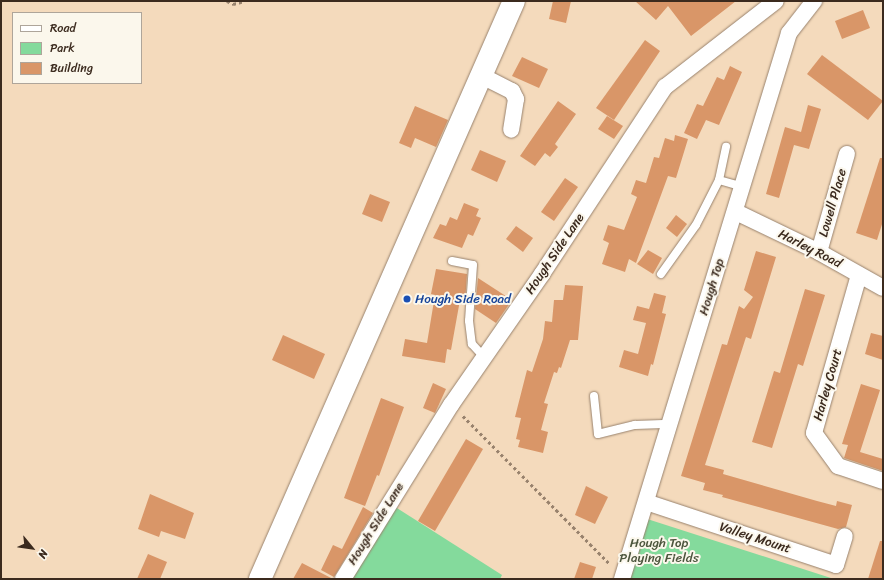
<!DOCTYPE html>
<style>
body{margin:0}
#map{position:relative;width:884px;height:580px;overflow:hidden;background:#f4dabc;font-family:Sriracha,sans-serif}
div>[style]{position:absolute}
.green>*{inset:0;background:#84da9c}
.building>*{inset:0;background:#d99668}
.path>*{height:2.5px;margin-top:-1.25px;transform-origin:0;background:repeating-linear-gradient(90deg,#98826d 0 3px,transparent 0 6px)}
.roads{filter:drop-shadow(0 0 1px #98826d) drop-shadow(0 0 1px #98826d)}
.lane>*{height:8px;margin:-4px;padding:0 4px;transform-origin:4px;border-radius:4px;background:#fff}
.street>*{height:16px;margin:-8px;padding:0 8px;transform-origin:8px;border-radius:8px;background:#fff}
.secondary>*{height:22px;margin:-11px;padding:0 11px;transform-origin:11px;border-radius:11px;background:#fff}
.dots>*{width:11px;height:11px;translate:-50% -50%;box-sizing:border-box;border:2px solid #fbf7ec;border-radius:50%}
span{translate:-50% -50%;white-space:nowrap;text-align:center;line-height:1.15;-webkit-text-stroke:4px #fbf7ec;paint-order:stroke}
.street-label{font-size:13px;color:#3b2a1e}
.transit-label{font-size:13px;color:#164399}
.left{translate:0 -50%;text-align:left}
.park-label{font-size:13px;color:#4d563e}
.frame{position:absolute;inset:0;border:2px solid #3b2a1e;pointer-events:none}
.legend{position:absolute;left:12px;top:12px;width:130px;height:72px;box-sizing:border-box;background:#fbf7ec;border:1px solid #aea59a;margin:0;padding:5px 7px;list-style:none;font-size:12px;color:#3b2a1e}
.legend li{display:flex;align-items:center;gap:8px;height:20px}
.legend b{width:20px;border:1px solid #aea59a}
.north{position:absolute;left:12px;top:528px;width:40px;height:40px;-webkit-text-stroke:3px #fbf7ec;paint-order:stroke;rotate:119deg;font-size:11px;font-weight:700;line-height:16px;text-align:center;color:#3b2a1e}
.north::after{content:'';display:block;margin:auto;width:14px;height:18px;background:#3b2a1e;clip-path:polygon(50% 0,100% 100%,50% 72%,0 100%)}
</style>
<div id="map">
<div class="green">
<div style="clip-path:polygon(389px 503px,502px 575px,500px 579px,343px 579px)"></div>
<div style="clip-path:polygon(641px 517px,834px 579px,623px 579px)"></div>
</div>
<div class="building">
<div style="clip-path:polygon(553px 1px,571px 1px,566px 23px,549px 19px)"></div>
<div style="clip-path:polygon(635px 1px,736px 1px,691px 36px,668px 6px,656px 20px)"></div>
<div style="clip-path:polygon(863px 10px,870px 28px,842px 39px,835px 21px)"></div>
<div style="clip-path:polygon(645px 40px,660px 51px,614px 120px,596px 108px)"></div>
<div style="clip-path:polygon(822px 55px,883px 101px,868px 120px,807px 74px)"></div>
<div style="clip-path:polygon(522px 57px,548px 69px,539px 88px,512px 76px)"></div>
<div style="clip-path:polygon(730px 66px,742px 72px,719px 125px,706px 120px,697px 139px,684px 133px,697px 104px,703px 106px,717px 77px,724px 80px)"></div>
<div style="clip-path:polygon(558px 101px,576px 114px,555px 144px,558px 147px,550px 157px,545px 153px,535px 166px,520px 156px)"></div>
<div style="clip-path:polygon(808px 105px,821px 109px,809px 149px,794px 145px,779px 198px,766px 194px,785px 127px,801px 132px)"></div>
<div style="clip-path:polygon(415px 106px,448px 120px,436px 147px,415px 138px,411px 148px,399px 143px)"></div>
<div style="clip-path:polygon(607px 116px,623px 126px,614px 139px,598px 129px)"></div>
<div style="clip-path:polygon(675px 135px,688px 139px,676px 178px,668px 176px,636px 263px,629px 259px,625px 272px,602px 264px,609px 243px,603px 240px,608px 225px,624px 230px,637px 197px,631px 194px,636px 180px,646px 183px,654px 157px,659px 158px,665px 138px,674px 141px)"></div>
<div style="clip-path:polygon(480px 150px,506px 161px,497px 182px,471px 170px)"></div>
<div style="clip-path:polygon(880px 158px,883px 158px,883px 221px,877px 240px,856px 233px)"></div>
<div style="clip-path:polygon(565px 178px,578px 187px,554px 221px,541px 212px)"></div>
<div style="clip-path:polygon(370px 194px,390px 202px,382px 222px,362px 214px)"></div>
<div style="clip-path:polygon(464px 203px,479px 209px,476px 216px,481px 218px,473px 236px,468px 234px,462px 248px,433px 238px,440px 224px,446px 226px,450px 217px,457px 220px)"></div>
<div style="clip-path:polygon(676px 215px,687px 224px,677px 237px,666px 228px)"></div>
<div style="clip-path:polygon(516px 226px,533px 238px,523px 252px,506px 239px)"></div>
<div style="clip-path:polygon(648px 250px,662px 258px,653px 274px,637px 264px)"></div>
<div style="clip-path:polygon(756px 251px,776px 257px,751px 339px,746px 337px,705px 465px,724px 470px,723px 474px,817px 501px,836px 506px,837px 501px,852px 505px,846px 527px,838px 529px,722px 497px,723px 495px,703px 490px,705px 483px,681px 476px,722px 344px,727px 345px,739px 306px,744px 309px,753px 297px,744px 290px)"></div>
<div style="clip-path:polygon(436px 269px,467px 274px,465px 303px,460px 300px,451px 350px,447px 349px,445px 363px,402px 356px,405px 339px,427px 343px,435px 295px,431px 294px)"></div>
<div style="clip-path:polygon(478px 278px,512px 300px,496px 323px,475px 309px)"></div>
<div style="clip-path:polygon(565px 285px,583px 286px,578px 340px,570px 340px,561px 368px,559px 367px,557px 373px,554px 372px,544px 403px,548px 404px,541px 430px,548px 432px,543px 453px,518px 447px,520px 440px,516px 439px,521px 418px,515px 417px,527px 370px,532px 372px,543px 339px,545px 321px,552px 322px,554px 300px,563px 300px)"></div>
<div style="clip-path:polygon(805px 289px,825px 295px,803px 366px,798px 364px,772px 448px,752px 442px,774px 371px,780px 373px)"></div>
<div style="clip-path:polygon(654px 293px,666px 296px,662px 313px,666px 314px,653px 365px,651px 364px,648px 376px,619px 367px,624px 350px,638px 354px,646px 323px,633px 320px,637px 306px,649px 309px)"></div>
<div style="clip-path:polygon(871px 333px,883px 336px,883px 360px,865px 354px)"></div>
<div style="clip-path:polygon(283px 335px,325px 354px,314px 379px,272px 360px)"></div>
<div style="clip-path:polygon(433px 383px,446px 389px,435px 413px,423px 408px)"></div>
<div style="clip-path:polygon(861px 384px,880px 390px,860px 452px,883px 459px,883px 471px,844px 458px,848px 445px,842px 444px)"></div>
<div style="clip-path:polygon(381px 398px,404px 407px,379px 476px,377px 475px,365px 506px,344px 498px)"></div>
<div style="clip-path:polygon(466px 439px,483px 449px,435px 531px,418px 521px)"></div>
<div style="clip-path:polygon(586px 486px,608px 497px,595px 524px,575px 515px)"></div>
<div style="clip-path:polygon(150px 494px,194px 513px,185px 539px,161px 531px,159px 537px,138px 529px)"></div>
<div style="clip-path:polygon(363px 507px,373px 513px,334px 577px,321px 570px,333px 545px,342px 549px)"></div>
<div style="clip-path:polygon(880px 541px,883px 541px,883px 579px,868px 579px)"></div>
<div style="clip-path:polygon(148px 554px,167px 562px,160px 579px,137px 579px)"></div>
<div style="clip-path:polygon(580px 562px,596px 567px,592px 579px,574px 579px)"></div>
<div style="clip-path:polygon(302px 563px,333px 579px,293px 579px)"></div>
</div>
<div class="path">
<div style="left:227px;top:1px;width:7px;rotate:27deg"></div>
<div style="left:233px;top:4px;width:12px;rotate:-14deg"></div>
<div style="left:463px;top:416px;width:209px;rotate:45.2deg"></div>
</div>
<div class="roads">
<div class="lane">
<div style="left:719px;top:180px;width:25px;rotate:16deg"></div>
<div style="left:452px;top:261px;width:21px;rotate:11deg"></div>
<div style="left:473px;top:265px;width:56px;rotate:94.1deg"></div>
<div style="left:469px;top:321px;width:23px;rotate:83deg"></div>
<div style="left:472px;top:344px;width:18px;rotate:47deg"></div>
<div style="left:661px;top:274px;width:60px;rotate:-54.5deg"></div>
<div style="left:696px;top:225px;width:51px;rotate:-62.9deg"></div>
<div style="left:719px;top:180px;width:34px;rotate:-78deg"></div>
<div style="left:594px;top:396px;width:38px;rotate:84deg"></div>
<div style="left:598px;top:434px;width:38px;rotate:-14deg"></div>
<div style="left:635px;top:425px;width:35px;rotate:-2deg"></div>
</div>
<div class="street">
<div style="left:482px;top:76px;width:34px;rotate:27deg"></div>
<div style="left:512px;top:91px;width:9px;rotate:63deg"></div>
<div style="left:516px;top:99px;width:31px;rotate:99deg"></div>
<div style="left:736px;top:212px;width:92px;rotate:25.7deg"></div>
<div style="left:819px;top:252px;width:73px;rotate:29.4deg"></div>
<div style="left:819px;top:252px;width:102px;rotate:-74.1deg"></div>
<div style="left:859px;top:275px;width:164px;rotate:105.9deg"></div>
<div style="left:814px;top:433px;width:41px;rotate:54deg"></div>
<div style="left:838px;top:466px;width:47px;rotate:18.4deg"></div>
<div style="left:646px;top:502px;width:200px;rotate:18.3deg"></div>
<div style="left:836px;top:565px;width:30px;rotate:-73deg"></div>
<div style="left:343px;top:579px;width:205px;rotate:-58.2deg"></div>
<div style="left:451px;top:405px;width:160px;rotate:-55.2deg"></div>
<div style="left:542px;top:274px;width:224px;rotate:-56.7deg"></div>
<div style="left:665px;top:87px;width:140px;rotate:-37.8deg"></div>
<div style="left:622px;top:579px;width:571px;rotate:-72.99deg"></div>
<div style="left:789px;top:33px;width:41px;rotate:-52deg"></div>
</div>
<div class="secondary">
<div style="left:260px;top:579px;width:631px;rotate:-66.28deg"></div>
</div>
</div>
<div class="dots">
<div style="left:407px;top:299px;background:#1a4fb4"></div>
</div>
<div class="street-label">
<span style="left:833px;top:203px;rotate:-74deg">Lowell Place</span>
<span style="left:810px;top:249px;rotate:27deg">Harley Road</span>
<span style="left:555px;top:254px;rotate:-56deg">Hough Side Lane</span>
<span style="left:712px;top:287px;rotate:-73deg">Hough Top</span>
<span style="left:828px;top:385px;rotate:-74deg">Harley Court</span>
<span style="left:376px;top:524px;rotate:-58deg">Hough Side Lane</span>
<span style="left:755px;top:538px;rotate:18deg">Valley Mount</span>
</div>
<div class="transit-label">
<span class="left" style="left:415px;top:299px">Hough Side Road</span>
</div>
<div class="park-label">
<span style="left:659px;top:551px">Hough Top<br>Playing Fields</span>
</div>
<div class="frame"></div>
<ul class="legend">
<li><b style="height:5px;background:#fff"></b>Road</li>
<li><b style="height:11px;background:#84da9c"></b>Park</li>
<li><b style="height:11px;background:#d99668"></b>Building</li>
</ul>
<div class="north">N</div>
</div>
